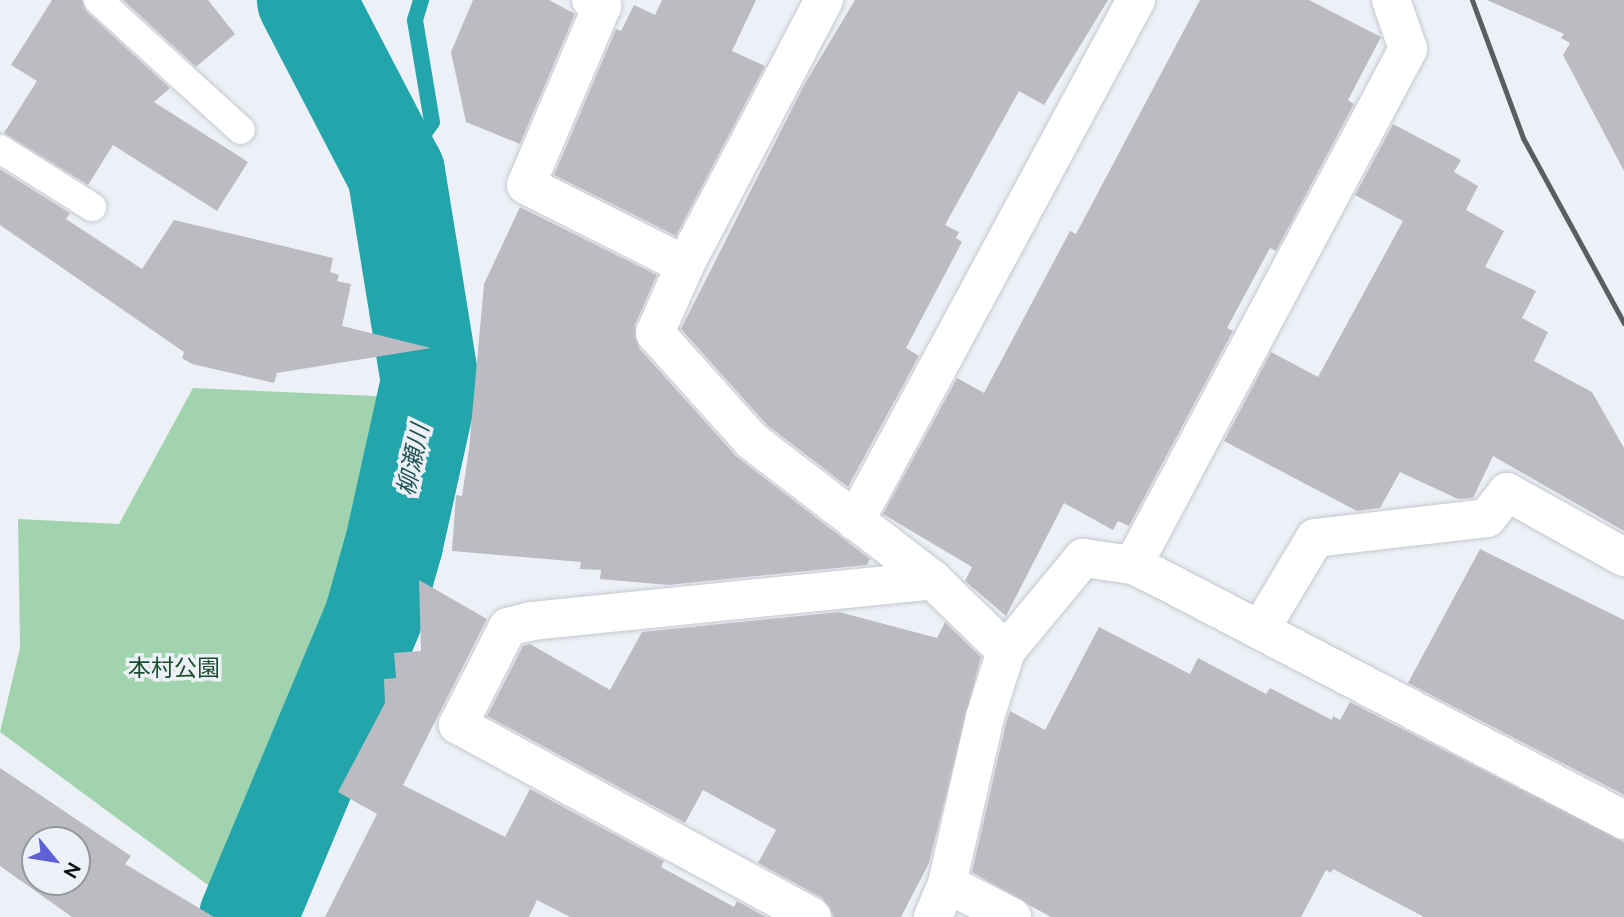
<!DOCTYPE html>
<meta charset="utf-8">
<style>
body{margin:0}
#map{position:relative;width:1624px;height:917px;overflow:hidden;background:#edf1f7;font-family:Raleway,"Noto Sans JP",sans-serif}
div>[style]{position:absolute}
.green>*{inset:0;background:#a2d3af}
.stream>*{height:16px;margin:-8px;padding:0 8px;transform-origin:8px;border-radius:8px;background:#22a6ac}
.river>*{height:98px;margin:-49px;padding:0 49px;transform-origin:49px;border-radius:49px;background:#22a6ac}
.building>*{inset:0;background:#bcbbc1}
.roads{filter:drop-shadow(0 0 2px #c5c8ce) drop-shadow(0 0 2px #c5c8ce)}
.lane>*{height:28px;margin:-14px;padding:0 14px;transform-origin:14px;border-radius:14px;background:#fff}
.street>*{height:38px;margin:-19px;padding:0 19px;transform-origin:19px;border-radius:19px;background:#fff}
.rail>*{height:5px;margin:-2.5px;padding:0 2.5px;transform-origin:2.5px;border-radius:2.5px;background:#5b5d61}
span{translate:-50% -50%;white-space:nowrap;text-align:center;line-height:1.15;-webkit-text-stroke:7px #edf1f7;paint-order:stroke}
.park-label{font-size:23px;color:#184e2c}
.water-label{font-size:24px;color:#215457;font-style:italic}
.north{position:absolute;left:21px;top:826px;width:70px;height:70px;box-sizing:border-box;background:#edf1f7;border:2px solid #94979b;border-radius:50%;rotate:120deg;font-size:19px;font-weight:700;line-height:28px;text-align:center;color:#0f1012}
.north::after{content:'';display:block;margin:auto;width:24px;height:32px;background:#5d5fd7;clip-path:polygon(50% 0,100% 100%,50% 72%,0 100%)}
</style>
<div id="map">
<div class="green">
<div style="clip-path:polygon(193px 388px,398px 397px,373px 618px,231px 902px,0 732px,20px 648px,18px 519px,119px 524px)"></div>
</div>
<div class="stream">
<div style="left:396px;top:173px;width:62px;rotate:-54.8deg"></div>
<div style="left:432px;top:122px;width:103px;rotate:-99.5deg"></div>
<div style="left:415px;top:20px;width:21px;rotate:-73deg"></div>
</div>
<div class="river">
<div style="left:248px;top:917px;width:324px;rotate:-67.3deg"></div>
<div style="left:373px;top:618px;width:77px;rotate:-74.2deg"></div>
<div style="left:394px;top:544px;width:166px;rotate:-77.5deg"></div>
<div style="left:430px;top:382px;width:212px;rotate:-99.2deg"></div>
<div style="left:396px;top:173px;width:195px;rotate:-117.5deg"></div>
</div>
<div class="building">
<div style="clip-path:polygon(52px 0,82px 0,87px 12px,170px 88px,154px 102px,248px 162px,217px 211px,113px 145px,88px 185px,4px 133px,37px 81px,11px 65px)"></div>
<div style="clip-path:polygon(123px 0,208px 0,235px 34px,196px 67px)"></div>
<div style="clip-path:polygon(473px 0,549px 0,575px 14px,520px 144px,466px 122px,451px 52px)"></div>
<div style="clip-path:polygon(662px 0,756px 0,732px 51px,765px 66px,676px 236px,554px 175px,616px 29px,621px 31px,634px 5px,655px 15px)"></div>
<div style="clip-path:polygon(855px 0,1108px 0,1044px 105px,1019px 91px,945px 225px,959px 232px,956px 238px,962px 242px,906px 348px,919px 356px,848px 487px,767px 425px,681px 329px,804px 85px)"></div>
<div style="clip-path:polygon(1200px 0,1309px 0,1381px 37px,1348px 100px,1354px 104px,1276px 251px,1270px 248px,1227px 328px,1233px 331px,1129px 526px,1118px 521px,1113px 530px,1064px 503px,1006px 616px,965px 581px,972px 567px,883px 514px,957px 378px,984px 393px,1070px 231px,1076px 234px)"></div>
<div style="clip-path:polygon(1487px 0,1624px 0,1624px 171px,1563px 55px,1570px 43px,1561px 38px,1564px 34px)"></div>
<div style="clip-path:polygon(1393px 124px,1461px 160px,1454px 172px,1478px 186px,1466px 210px,1504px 231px,1485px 267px,1536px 291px,1522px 318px,1548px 332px,1534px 361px,1592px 392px,1624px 448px,1624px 531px,1493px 456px,1473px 498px,1458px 499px,1400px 472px,1380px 508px,1357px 511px,1224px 441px,1271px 352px,1318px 377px,1403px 221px,1355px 195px)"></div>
<div style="clip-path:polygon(0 169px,70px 213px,66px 219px,142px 269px,174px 220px,333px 258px,330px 272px,339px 275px,337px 281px,351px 284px,342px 326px,431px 348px,277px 373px,274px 383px,192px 364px,182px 358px,184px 352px,0 225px)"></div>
<div style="clip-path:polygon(520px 207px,657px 275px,635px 325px,639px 348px,736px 456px,870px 559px,867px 565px,668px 585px,600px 579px,601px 570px,580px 569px,581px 562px,452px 551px,456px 495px,462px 496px,469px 449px,484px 284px)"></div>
<div style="clip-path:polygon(1480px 549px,1624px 620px,1624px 795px,1408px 683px)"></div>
<div style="clip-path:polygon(419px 580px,487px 619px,403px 785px,505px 837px,530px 789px,664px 861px,661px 867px,734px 907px,737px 901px,766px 917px,570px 917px,537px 900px,529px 917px,325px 917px,377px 814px,338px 792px,385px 703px,384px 679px,396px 678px,394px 653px,421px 651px)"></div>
<div style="clip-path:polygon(839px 612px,937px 638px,945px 622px,981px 657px,929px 863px,901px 917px,834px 917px,822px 898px,758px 863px,776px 830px,703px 790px,685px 823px,487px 716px,523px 646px,530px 644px,610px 690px,642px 632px)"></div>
<div style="clip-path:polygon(1099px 627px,1190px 674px,1198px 658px,1266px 694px,1270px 688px,1332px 720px,1333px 716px,1340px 720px,1350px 702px,1624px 842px,1624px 917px,1424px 917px,1333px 869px,1331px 873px,1326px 870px,1301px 917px,1051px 917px,1031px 906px,972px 872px,1006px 723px,1010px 711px,1045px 730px)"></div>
<div style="clip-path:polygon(evenodd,0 768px,131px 856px,125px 864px,214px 917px,72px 917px,0 866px,0 768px,35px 840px,77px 840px,77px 882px,35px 882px,35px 840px)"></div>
</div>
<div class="roads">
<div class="lane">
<div style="left:98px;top:0;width:193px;rotate:42.3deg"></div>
<div style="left:0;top:149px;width:109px;rotate:32.2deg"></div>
</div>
<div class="street">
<div style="left:591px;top:0;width:13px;rotate:29deg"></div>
<div style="left:602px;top:6px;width:194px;rotate:113deg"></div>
<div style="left:526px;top:185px;width:178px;rotate:26.7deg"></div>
<div style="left:824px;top:0;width:299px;rotate:117.7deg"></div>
<div style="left:685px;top:265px;width:74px;rotate:113.8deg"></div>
<div style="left:655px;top:333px;width:145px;rotate:48.1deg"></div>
<div style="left:752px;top:441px;width:228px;rotate:37.5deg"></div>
<div style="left:933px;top:580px;width:102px;rotate:44.2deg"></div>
<div style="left:855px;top:521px;width:592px;rotate:-61.66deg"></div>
<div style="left:1133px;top:565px;width:585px;rotate:-61.94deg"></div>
<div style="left:1408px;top:49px;width:52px;rotate:-109.1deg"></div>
<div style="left:1260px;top:630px;width:107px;rotate:-59.1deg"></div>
<div style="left:1315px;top:538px;width:173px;rotate:-6.6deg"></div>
<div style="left:1487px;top:518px;width:33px;rotate:-52deg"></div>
<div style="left:1507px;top:492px;width:134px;rotate:29.1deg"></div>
<div style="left:947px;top:884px;width:73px;rotate:26.9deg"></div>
<div style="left:812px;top:917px;width:403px;rotate:-151.5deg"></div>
<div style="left:458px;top:725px;width:110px;rotate:-63deg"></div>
<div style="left:508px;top:627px;width:25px;rotate:-14deg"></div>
<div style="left:532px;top:621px;width:403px;rotate:-5.8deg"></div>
<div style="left:933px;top:917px;width:36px;rotate:-67deg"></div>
<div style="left:947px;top:884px;width:171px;rotate:-77.2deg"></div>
<div style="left:985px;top:717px;width:69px;rotate:-72.3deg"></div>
<div style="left:1006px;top:651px;width:121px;rotate:-50.4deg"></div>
<div style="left:1083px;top:558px;width:50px;rotate:8deg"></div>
<div style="left:1133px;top:565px;width:25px;rotate:26deg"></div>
<div style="left:1156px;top:576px;width:528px;rotate:27.54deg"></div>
</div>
</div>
<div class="rail">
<div style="left:1472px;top:0;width:147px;rotate:69.7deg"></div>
<div style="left:1523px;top:138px;width:211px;rotate:61.4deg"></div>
</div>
<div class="park-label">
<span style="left:174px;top:668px">本村公園</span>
</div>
<div class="water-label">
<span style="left:413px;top:460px;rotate:-78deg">柳瀬川</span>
</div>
<div class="north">N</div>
</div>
